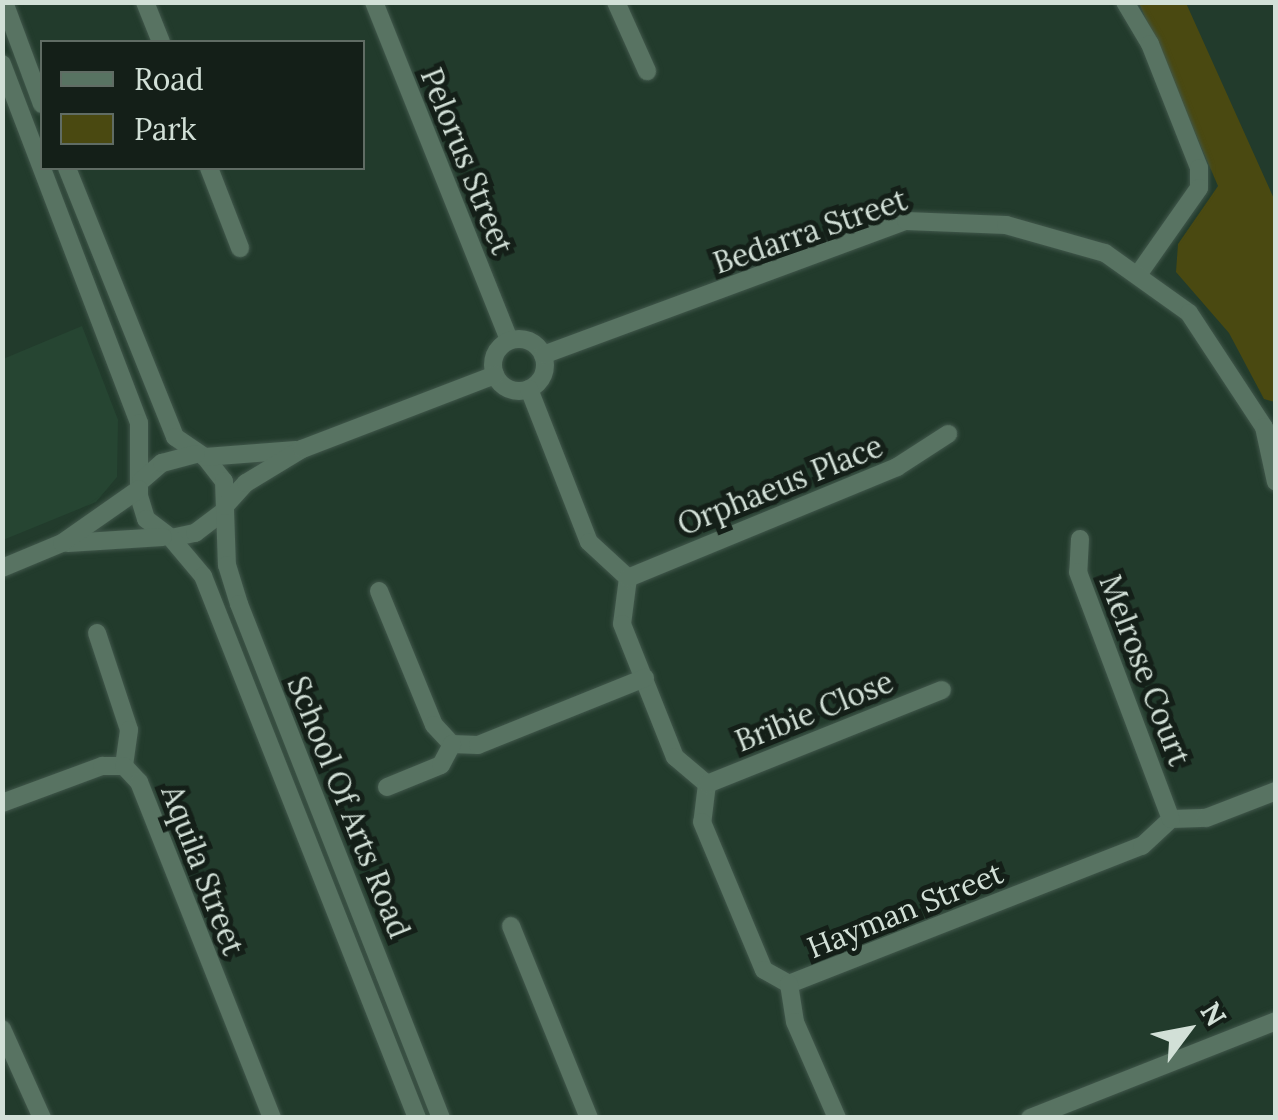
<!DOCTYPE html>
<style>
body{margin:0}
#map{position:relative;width:1278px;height:1120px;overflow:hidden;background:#223b2c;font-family:Lora,serif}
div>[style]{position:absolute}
.built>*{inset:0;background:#264532}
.green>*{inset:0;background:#4a4911}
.roads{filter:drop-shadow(0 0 2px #41574b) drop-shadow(0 0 2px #41574b)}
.minor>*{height:18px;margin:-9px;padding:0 9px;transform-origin:9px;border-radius:9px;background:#587362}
.minor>.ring{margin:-9px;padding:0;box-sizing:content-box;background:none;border:18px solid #587362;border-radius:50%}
span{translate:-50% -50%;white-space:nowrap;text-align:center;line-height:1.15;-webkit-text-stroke:10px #141f18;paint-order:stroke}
.street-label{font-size:30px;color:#d2e0d7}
.frame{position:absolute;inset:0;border:5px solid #d2e0d7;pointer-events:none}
.legend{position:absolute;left:40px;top:40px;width:325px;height:130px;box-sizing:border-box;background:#141f18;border:2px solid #606c64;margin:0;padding:12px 18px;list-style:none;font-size:30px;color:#d2e0d7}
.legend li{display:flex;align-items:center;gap:20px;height:50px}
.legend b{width:50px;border:2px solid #606c64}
.north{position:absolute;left:1138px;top:980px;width:100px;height:100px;-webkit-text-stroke:8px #141f18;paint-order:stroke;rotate:58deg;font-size:28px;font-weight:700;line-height:40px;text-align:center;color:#d2e0d7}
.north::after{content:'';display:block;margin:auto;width:35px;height:45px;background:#d2e0d7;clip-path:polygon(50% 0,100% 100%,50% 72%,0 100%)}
</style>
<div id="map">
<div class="built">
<div style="clip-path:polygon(82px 326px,118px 420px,117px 477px,96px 502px,3px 540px,3px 359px)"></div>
</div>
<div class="green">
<div style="clip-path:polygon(1139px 3px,1186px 3px,1275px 201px,1275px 402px,1264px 399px,1229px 333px,1176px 272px,1178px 244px,1218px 186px)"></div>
</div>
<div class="roads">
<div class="minor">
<div style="left:4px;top:2px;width:109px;rotate:69.6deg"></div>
<div style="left:145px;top:2px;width:43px;rotate:68.2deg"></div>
<div style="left:374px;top:2px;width:364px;rotate:68.2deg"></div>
<div style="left:616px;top:2px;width:76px;rotate:65.8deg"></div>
<div style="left:1125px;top:2px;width:49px;rotate:59.2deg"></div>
<div style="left:1150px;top:44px;width:133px;rotate:68.4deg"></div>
<div style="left:1199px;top:168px;width:20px;rotate:90deg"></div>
<div style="left:1199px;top:188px;width:103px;rotate:125.1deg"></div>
<div style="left:2px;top:64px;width:384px;rotate:69.1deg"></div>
<div style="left:139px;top:423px;width:73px;rotate:90deg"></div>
<div style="left:139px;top:496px;width:24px;rotate:73deg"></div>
<div style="left:146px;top:519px;width:31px;rotate:37deg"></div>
<div style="left:171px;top:538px;width:25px;rotate:-12deg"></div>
<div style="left:195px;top:533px;width:35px;rotate:-37deg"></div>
<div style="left:67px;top:168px;width:290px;rotate:68.1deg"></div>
<div style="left:175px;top:437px;width:36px;rotate:34deg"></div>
<div style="left:205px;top:457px;width:31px;rotate:52deg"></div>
<div style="left:224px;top:481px;width:84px;rotate:88deg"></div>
<div style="left:227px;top:565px;width:41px;rotate:72.9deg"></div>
<div style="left:239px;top:604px;width:552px;rotate:68.55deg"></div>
<div style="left:209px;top:168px;width:86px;rotate:68.8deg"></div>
<div class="ring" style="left:493px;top:339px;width:34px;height:34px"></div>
<div style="left:543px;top:355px;width:387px;rotate:-20.3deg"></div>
<div style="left:906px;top:221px;width:100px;rotate:2.3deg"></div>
<div style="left:1006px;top:225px;width:103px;rotate:15.8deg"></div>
<div style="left:1105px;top:253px;width:103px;rotate:35.5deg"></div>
<div style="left:1189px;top:313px;width:136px;rotate:56.7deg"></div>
<div style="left:1264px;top:427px;width:56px;rotate:77.7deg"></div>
<div style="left:529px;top:389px;width:164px;rotate:68.6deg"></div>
<div style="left:589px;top:542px;width:53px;rotate:42.7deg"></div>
<div style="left:628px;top:578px;width:46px;rotate:97.4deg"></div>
<div style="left:622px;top:624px;width:143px;rotate:68.3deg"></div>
<div style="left:675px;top:757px;width:42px;rotate:40.2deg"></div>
<div style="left:707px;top:784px;width:38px;rotate:97deg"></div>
<div style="left:702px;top:822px;width:160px;rotate:67.3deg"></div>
<div style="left:764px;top:970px;width:29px;rotate:29deg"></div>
<div style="left:789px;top:984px;width:379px;rotate:-21.4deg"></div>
<div style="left:1142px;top:846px;width:40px;rotate:-43deg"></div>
<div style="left:1171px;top:819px;width:35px;rotate:-2deg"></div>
<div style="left:1206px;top:818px;width:75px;rotate:-21.1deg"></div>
<div style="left:205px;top:457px;width:91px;rotate:-4.4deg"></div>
<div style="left:141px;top:481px;width:28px;rotate:-41deg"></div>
<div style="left:162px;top:463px;width:35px;rotate:-15deg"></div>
<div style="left:225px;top:506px;width:31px;rotate:-48deg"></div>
<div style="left:246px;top:483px;width:66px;rotate:-31.3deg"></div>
<div style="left:302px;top:449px;width:207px;rotate:-21deg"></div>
<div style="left:171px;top:538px;width:50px;rotate:49.9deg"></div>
<div style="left:203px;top:576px;width:583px;rotate:68.45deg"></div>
<div style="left:1080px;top:539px;width:33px;rotate:93deg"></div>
<div style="left:1078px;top:572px;width:264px;rotate:69.4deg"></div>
<div style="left:68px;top:543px;width:95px;rotate:-3.6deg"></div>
<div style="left:2px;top:568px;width:65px;rotate:-22.6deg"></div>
<div style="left:62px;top:543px;width:94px;rotate:-35deg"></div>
<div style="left:628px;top:578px;width:291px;rotate:-22.4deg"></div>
<div style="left:897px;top:467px;width:61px;rotate:-32.9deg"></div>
<div style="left:379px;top:591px;width:145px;rotate:67.7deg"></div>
<div style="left:434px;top:725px;width:26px;rotate:47deg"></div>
<div style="left:452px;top:744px;width:26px;rotate:2deg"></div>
<div style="left:478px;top:745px;width:180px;rotate:-21.9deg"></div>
<div style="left:97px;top:633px;width:102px;rotate:71.7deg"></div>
<div style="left:129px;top:730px;width:36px;rotate:98deg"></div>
<div style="left:707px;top:784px;width:253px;rotate:-21.8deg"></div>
<div style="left:387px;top:787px;width:58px;rotate:-22.2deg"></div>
<div style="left:441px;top:765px;width:24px;rotate:-62deg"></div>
<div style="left:2px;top:803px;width:107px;rotate:-20.3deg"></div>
<div style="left:102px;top:766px;width:22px"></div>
<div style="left:124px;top:766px;width:22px;rotate:47deg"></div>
<div style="left:139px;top:782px;width:361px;rotate:68.4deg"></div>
<div style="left:511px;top:926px;width:207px;rotate:67.9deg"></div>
<div style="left:789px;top:984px;width:38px;rotate:81deg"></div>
<div style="left:795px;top:1022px;width:105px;rotate:66.4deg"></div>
<div style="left:2px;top:1029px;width:98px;rotate:65.8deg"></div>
<div style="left:1030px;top:1118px;width:264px;rotate:-21.5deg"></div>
</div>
</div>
<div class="street-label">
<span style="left:467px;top:161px;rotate:68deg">Pelorus Street</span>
<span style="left:810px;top:231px;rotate:-19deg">Bedarra Street</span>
<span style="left:780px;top:485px;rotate:-22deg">Orphaeus Place</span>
<span style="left:1145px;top:670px;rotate:69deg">Melrose Court</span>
<span style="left:814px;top:711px;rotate:-22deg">Bribie Close</span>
<span style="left:349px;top:807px;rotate:68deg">School Of Arts Road</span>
<span style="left:203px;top:870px;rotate:69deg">Aquila Street</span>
<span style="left:905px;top:910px;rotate:-22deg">Hayman Street</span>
</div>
<div class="frame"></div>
<ul class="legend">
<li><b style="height:12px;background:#587362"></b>Road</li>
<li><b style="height:28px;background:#4a4911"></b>Park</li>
</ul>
<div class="north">N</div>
</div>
